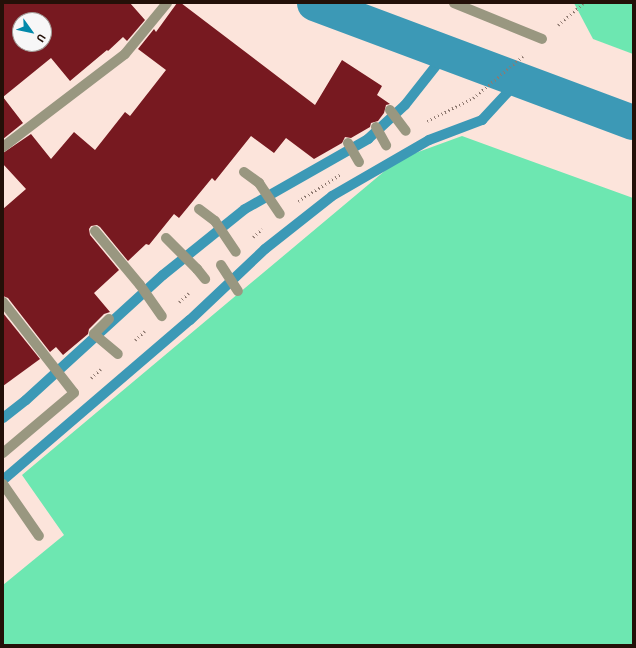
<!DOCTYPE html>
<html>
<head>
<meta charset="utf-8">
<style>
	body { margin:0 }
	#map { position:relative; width:636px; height:648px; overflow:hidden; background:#fce4db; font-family:Barlow,sans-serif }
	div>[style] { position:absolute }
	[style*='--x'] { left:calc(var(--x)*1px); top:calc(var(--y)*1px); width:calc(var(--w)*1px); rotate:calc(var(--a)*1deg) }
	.green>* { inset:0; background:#6de7b1 }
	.stream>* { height:10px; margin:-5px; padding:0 5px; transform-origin:5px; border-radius:5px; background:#3c99b6 }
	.canal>* { height:35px; margin:-17.5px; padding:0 17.5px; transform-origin:17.5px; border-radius:17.5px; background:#3c99b6 }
	.building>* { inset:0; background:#771920 }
	.path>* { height:2.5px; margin-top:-1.25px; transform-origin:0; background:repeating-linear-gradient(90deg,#8e7970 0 1px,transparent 0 4px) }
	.lane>* { height:10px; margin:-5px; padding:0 5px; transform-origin:5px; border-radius:5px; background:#999780 }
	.street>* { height:10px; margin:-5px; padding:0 5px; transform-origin:5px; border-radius:5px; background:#999780 }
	span { translate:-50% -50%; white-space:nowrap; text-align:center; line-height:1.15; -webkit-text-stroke:4px #f7f7f7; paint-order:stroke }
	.frame { position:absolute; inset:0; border:4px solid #231008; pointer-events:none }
	.north { position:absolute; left:12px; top:12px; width:40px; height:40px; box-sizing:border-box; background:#f7f7f7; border:1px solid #a29b97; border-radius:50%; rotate:123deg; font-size:11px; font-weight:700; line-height:16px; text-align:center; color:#231008 }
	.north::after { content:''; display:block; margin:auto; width:14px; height:18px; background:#0289aa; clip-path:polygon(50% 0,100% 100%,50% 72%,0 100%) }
</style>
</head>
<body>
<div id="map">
	<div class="green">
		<i style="clip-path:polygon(574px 3px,633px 3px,633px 54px,593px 39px)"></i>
		<i style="clip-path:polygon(462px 136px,633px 198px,633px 645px,3px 645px,3px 585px,64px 535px,22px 475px,399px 159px)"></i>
	</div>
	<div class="stream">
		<i style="--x:3;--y:418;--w:29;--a:-38"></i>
		<i style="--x:26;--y:400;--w:185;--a:-42.4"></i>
		<i style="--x:163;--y:275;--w:105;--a:-38.8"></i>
		<i style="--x:245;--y:209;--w:142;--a:-29.6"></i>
		<i style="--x:368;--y:139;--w:50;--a:-42.6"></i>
		<i style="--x:405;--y:105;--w:66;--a:-51.7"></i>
		<i style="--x:3;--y:480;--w:246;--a:-40.6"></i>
		<i style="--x:190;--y:320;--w:103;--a:-43.4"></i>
		<i style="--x:265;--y:249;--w:85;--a:-38.3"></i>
		<i style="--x:332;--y:196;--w:112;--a:-30"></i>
		<i style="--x:429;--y:140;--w:57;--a:-20.7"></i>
		<i style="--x:482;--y:120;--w:54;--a:-47.2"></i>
	</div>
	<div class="canal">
		<i style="--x:314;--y:3;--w:340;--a:20.5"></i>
	</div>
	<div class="building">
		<i style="clip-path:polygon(evenodd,3px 3px,130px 3px,145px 20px,127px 41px,123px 37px,108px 51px,107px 50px,70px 81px,51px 58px,3px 97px,23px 123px,3px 139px,3px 3px,20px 20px,44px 20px,44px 44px,20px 44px,20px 20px)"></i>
		<i style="clip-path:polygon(177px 3px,181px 3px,315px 105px,342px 60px,382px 86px,377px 95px,390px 104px,386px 105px,384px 113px,378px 121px,371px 123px,370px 127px,351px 138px,345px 137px,342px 143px,314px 159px,286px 138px,274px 153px,251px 136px,215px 181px,212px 178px,179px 218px,174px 214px,149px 245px,146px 244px,128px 261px,100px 227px,97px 225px,91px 226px,89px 229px,90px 235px,119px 270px,94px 293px,110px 312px,104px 314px,89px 329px,88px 334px,63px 355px,56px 347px,50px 352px,8px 298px,3px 296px,3px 209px,26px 189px,3px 164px,3px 153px,31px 134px,51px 159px,74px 132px,95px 150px,125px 112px,130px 116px,166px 70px,138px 49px,154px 29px,156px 32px)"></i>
		<i style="clip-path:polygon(3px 313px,40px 359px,3px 386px)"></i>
	</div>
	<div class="path">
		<i style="--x:558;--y:25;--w:33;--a:-41"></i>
		<i style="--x:427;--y:121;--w:51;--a:-26.6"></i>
		<i style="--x:473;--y:98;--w:65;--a:-40"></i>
		<i style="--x:298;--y:201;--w:51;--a:-32.1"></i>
		<i style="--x:253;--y:237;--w:12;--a:-42"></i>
		<i style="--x:179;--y:302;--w:13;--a:-42"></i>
		<i style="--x:135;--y:340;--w:13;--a:-42"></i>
		<i style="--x:91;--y:378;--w:13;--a:-42"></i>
	</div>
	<div class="lane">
		<i style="--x:390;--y:110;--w:26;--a:53"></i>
		<i style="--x:376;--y:127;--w:21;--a:61"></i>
		<i style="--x:348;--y:143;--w:22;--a:60"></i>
		<i style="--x:244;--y:172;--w:19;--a:36"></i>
		<i style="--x:259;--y:183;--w:37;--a:56"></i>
		<i style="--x:199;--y:209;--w:20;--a:37"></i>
		<i style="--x:215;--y:221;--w:37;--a:56"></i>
		<i style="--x:95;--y:231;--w:70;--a:50.2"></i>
		<i style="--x:140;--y:285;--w:38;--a:55"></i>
		<i style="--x:166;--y:238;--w:44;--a:45"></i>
		<i style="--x:197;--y:269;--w:13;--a:51"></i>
		<i style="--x:221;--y:265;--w:31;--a:57"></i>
		<i style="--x:109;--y:319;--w:21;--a:135"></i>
		<i style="--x:94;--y:334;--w:31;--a:40"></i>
		<i style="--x:3;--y:484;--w:63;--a:55.3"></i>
	</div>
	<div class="street">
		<i style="--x:454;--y:3;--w:95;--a:22.2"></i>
		<i style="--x:3;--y:147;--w:153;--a:-37.3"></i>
		<i style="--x:125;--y:54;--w:66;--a:-50.5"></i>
		<i style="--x:3;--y:302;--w:115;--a:52"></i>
		<i style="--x:74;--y:393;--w:93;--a:139.8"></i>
	</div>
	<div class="frame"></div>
	<div class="north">U</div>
</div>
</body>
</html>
